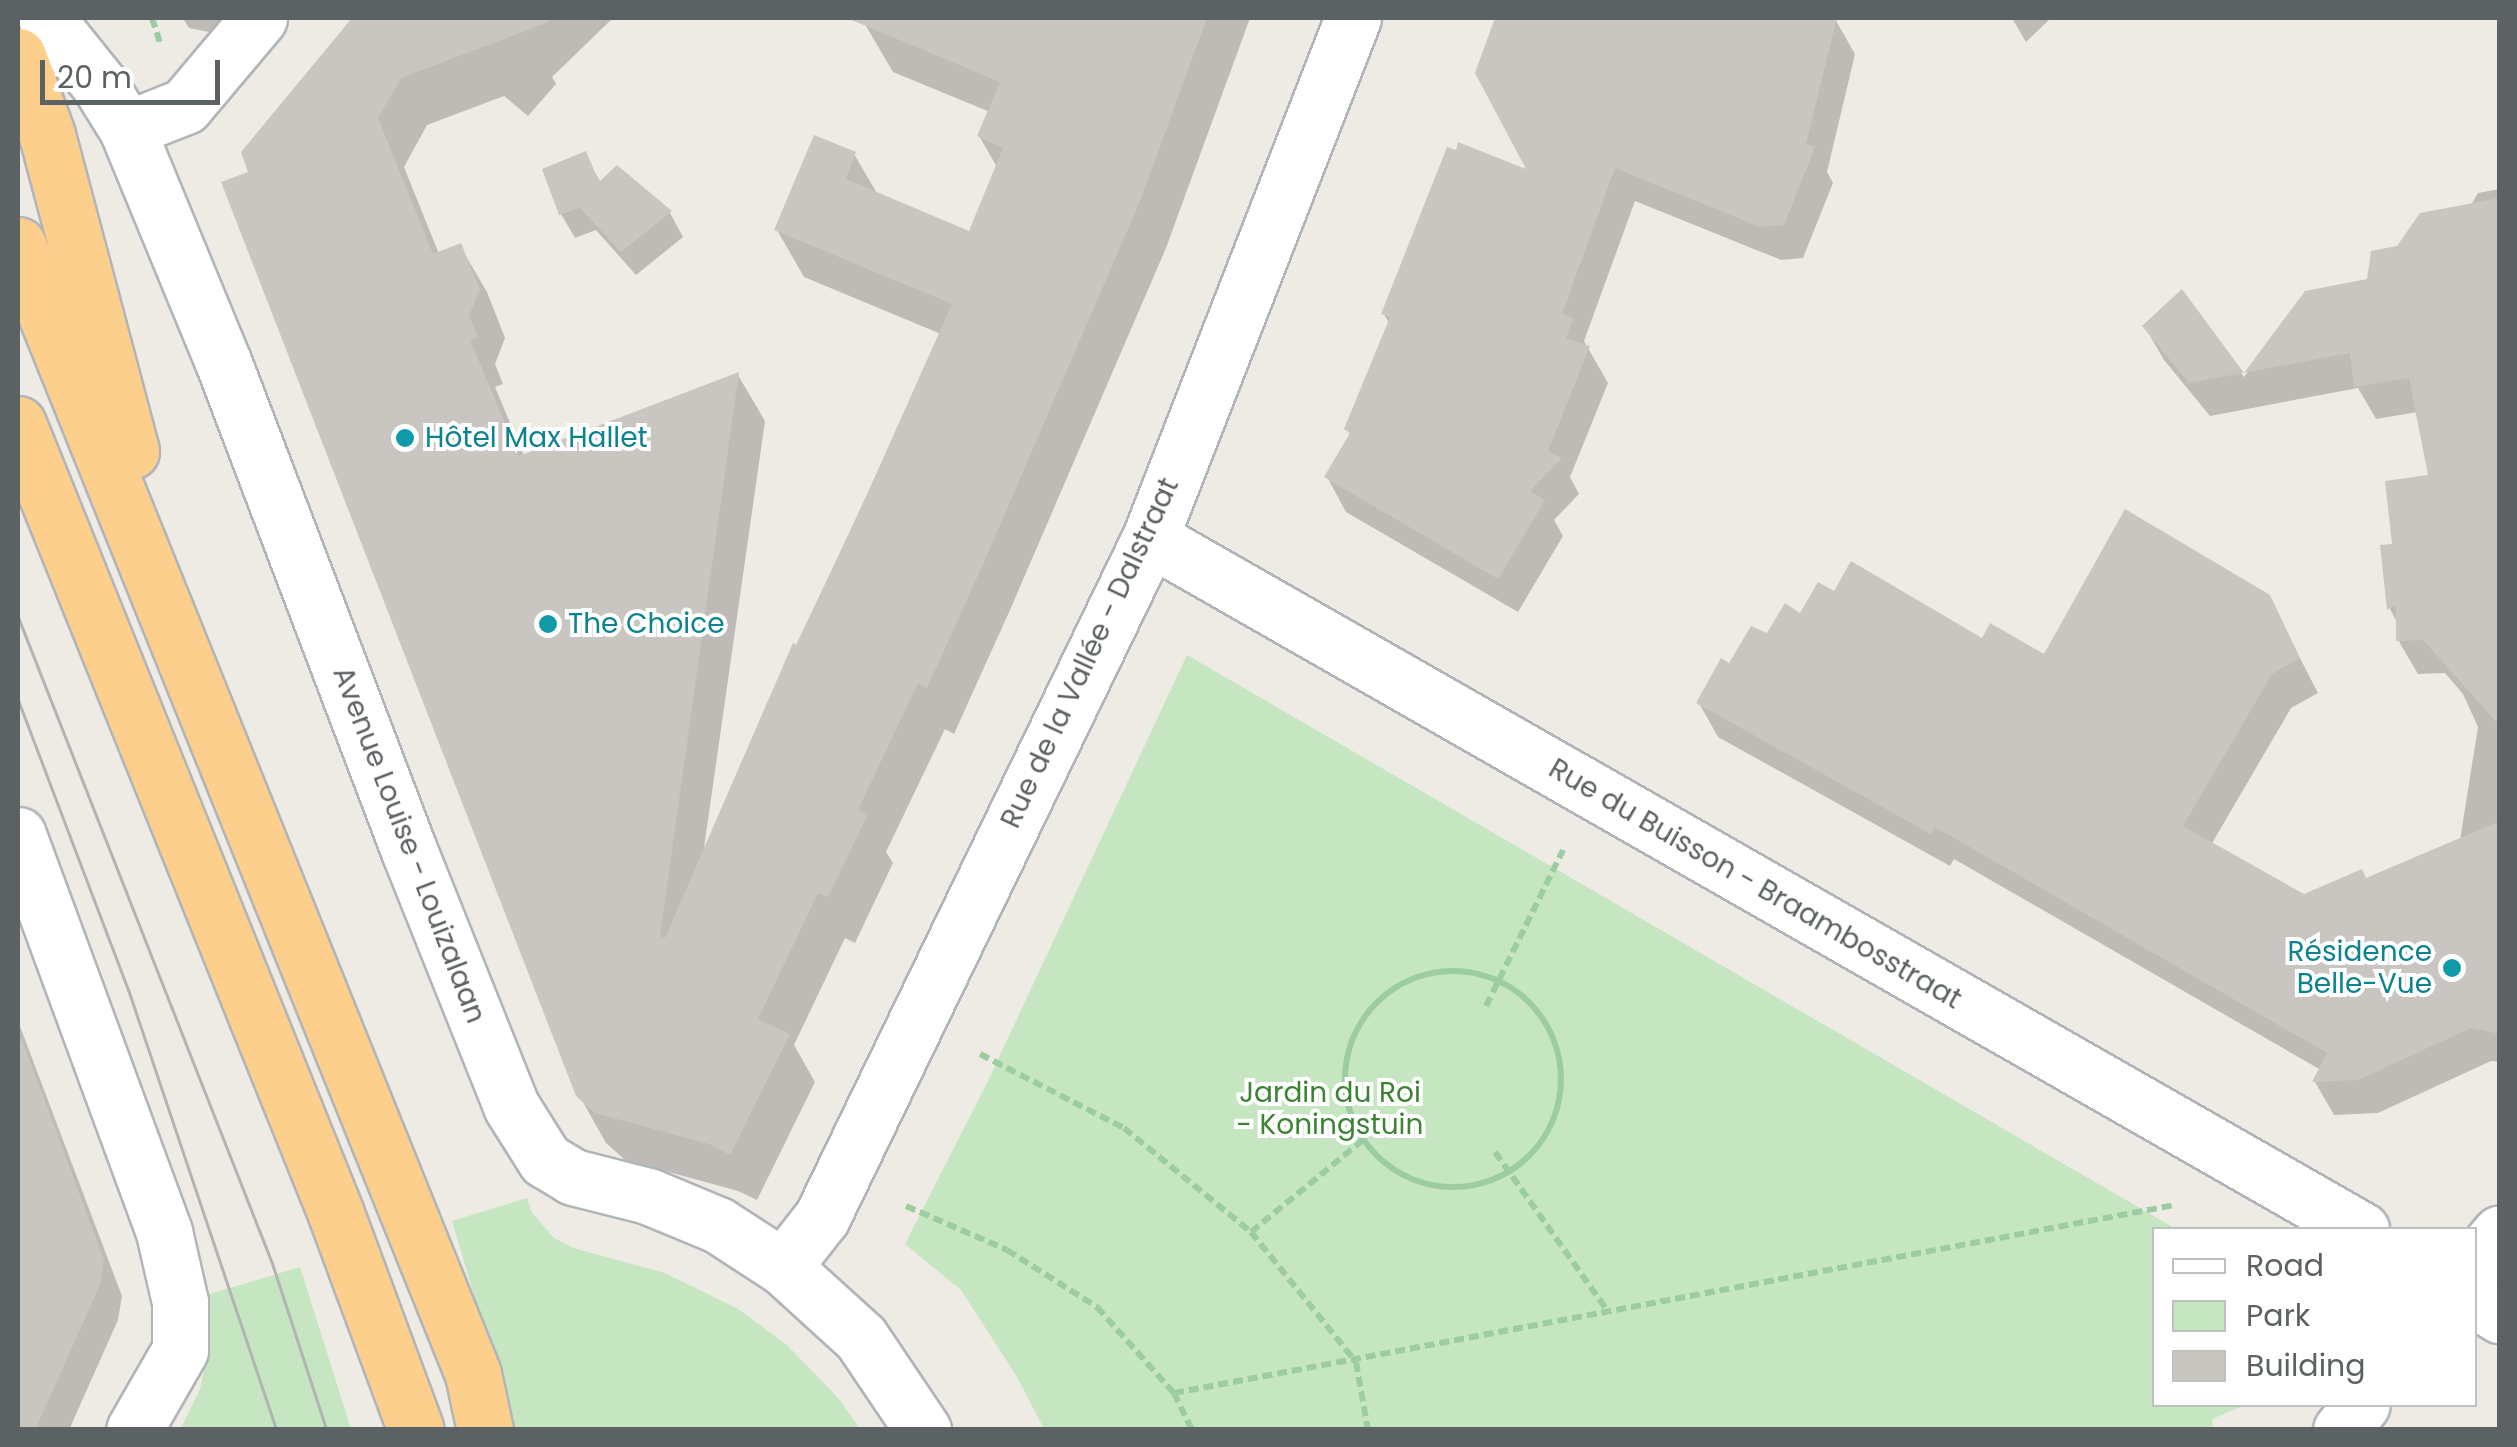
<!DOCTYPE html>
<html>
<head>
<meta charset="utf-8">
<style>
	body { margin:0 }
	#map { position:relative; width:2517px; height:1447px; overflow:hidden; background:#eeeae4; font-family:Poppins,sans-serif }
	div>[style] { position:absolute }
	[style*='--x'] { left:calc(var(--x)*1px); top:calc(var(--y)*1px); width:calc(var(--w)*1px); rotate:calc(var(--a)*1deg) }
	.green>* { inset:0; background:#c5e6c0 }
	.shadow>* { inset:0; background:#0003 }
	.building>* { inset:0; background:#c9c5c0 }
	.path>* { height:6px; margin-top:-3px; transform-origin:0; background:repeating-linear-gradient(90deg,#9ccca2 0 10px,transparent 0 15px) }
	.path>.ring { margin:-3px; padding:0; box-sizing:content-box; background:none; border:6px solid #9ccca2; border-radius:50% }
	.roads { filter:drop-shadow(2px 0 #b1b5b9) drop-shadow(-2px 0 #b1b5b9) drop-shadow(0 2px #b1b5b9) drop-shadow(0 -2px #b1b5b9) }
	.street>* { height:55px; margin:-27.5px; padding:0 27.5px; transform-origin:27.5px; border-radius:27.5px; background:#fff }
	.secondary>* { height:55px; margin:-27.5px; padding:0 27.5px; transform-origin:27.5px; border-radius:27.5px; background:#fff }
	.highway>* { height:55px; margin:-27.5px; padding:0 27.5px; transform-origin:27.5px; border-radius:27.5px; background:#fdcf8c }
	.tram>* { height:2.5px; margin:-1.25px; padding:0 1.25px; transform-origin:1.25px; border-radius:1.25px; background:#b2b3b4 }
	.dots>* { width:28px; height:28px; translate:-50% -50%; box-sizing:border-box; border:5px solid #fff; border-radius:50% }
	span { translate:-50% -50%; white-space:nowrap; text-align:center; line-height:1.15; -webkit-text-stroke:8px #fff; paint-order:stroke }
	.culture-label { font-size:28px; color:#0d838f }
	.left { translate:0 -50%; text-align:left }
	.right { translate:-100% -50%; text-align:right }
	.street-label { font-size:28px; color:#5c6164 }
	.park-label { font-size:28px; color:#3c8334 }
	.frame { position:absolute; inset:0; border:20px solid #5c6164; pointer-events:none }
	.legend { position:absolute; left:2152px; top:1227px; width:325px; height:180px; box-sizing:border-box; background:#fff; border:2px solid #bec0c1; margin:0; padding:12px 18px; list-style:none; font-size:30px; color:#5c6164 }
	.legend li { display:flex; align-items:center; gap:20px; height:50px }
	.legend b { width:50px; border:2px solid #bec0c1 }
	.scale { position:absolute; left:40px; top:60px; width:180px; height:45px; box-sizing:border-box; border:5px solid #5c6164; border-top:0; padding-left:12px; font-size:30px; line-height:35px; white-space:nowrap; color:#5c6164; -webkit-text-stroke:8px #fff; paint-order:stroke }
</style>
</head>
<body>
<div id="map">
	<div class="green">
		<i style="clip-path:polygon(1187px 655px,2176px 1229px,2154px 1230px,2154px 1404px,2245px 1405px,2212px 1419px,2213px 1430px,1044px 1429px,1017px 1377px,961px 1290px,905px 1244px,987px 1083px)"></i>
		<i style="clip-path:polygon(527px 1198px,532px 1213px,554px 1238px,573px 1248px,665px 1273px,738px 1309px,787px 1345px,839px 1399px,860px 1429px,514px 1429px,452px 1221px)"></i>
		<i style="clip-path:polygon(300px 1267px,351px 1429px,180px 1430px,200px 1389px,206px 1361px,203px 1296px)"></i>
	</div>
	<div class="shadow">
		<i style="clip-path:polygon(183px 18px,257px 18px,240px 38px,189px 28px)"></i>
		<i style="clip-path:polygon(355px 18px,613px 18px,552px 77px,556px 84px,528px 116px,504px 96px,427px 125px,404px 167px,439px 254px,460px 246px,487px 292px,505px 338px,495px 364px,503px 384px,495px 387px,524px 456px,738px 375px,765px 421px,704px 848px,941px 334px,804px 277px,777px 230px,854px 154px,878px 195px,970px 234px,997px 167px,979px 136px,990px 112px,893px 72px,866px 26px,869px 18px,1250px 18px,1166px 248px,1010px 610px,954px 734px,945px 729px,886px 852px,893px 863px,855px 943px,845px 938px,794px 1045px,815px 1082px,757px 1200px,738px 1191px,625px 1160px,606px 1143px,579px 1095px,243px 152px)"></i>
		<i style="clip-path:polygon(1498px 18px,1830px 18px,1835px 19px,1855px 54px,1827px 172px,1833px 183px,1803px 258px,1781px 260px,1635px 201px,1584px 341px,1608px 383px,1570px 477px,1579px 494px,1554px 520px,1563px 536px,1518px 612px,1346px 512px,1327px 477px,1351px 436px,1347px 429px,1390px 325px,1384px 314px,1532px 173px,1478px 72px)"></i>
		<i style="clip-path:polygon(2012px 18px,2051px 18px,2026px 42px)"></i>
		<i style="clip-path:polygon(585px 155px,601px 183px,617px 168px,670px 213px,683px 237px,636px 275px,596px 230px,575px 238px,561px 214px,545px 170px)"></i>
		<i style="clip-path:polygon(2500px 189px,2500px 1062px,2491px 1061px,2378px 1113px,2334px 1115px,2315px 1082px,2321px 1070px,1954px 859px,1950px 866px,1718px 737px,1699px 703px,1730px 666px,1835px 594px,2044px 657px,2268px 596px,2318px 693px,2291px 708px,2211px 845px,2304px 897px,2366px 881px,2460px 840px,2478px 727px,2463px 694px,2445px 673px,2418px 674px,2398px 640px,2398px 624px,2390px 609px,2383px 547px,2395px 546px,2431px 477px,2418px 412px,2376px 419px,2358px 388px,2210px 416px,2164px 360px,2145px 327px,2181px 292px,2244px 377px,2306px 293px,2369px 282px,2398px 248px,2471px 205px,2478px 193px)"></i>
		<i style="clip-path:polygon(18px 1021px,122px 1296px,118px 1320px,69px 1430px,18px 1430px)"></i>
	</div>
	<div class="building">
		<i style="clip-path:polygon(352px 18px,548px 18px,549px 22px,401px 78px,378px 118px,433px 254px,461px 243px,480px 290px,469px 315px,478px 337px,470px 340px,519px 456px,739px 372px,660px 936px,665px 938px,793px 643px,796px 645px,861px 508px,952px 304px,774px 230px,814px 135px,856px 152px,846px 179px,969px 231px,1003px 148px,977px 136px,1000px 82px,847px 18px,1207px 18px,1140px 201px,984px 562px,927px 688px,918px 683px,858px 810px,868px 814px,828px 897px,818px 893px,758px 1019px,790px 1034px,730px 1155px,709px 1144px,595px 1113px,576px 1096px,221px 182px,248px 172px,241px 152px)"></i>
		<i style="clip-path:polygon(1495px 18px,1837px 18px,1806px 144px,1815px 147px,1784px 225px,1760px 227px,1615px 168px,1562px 314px,1573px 318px,1566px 338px,1590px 346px,1548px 451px,1562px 458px,1530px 491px,1545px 500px,1498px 579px,1324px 477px,1350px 433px,1344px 429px,1390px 317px,1381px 314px,1447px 147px,1456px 150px,1458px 142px,1526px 169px,1475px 73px)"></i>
		<i style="clip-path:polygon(586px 151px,599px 182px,617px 165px,672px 211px,621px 252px,580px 208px,559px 215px,542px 169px)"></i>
		<i style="clip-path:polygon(2500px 198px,2500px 726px,2423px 640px,2396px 641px,2396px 605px,2387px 610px,2380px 545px,2392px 544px,2385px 481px,2428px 475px,2409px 378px,2354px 387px,2350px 353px,2189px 383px,2142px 326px,2182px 289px,2244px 373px,2305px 291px,2367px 279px,2371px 251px,2397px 246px,2420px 213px)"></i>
		<i style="clip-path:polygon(2125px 509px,2270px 595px,2300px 658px,2272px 674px,2183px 826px,2304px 894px,2362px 869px,2366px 878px,2500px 821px,2500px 1034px,2471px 1028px,2358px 1080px,2312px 1082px,2327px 1053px,1935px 827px,1931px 834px,1696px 703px,1721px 658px,1729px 663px,1751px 626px,1767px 633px,1785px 603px,1800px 613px,1818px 582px,1834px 591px,1851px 561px,1982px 638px,1990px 623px,2044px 654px)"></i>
		<i style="clip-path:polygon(22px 1040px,104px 1260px,100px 1285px,35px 1430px,18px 1430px,18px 1041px)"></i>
	</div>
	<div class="path">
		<i style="--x:152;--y:18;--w:28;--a:72"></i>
		<i class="ring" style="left:1345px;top:971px;width:210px;height:210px"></i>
		<i style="--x:1486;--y:1006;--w:174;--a:-63.7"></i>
		<i style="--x:980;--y:1054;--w:162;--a:27.2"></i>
		<i style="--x:1124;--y:1128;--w:164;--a:39.3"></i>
		<i style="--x:1251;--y:1232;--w:167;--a:51.1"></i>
		<i style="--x:1356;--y:1362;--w:69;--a:80"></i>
		<i style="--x:1495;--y:1152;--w:197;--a:54.7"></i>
		<i style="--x:906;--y:1206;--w:110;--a:23.5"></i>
		<i style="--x:1007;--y:1250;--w:107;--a:32.3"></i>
		<i style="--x:1097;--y:1307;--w:115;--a:48.2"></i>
		<i style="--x:1174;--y:1393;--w:41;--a:64.1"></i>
		<i style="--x:1251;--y:1232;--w:145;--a:-39.4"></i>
		<i style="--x:1174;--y:1393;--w:1019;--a:-10.64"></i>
	</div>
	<div class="roads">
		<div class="street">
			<i style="--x:127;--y:129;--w:62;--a:-21.6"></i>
			<i style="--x:185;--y:106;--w:115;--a:-49.9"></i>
			<i style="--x:1150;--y:538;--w:1395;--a:29.74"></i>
			<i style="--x:2474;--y:1264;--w:40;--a:-50"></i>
			<i style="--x:783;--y:1267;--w:63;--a:-52"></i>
			<i style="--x:822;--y:1217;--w:754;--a:-64.22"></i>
			<i style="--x:1150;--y:538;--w:558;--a:-68.68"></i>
			<i style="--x:2474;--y:1299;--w:31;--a:32"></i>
			<i style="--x:2341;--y:1430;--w:33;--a:-51"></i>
		</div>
		<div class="secondary">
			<i style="--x:46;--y:18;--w:85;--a:51.2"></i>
			<i style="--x:99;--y:84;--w:53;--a:58.1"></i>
			<i style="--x:127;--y:129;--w:254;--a:67.6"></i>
			<i style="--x:224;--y:364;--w:518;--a:69.18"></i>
			<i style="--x:408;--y:848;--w:278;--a:68.2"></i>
			<i style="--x:511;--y:1106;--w:64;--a:57.8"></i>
			<i style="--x:545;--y:1160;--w:33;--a:31"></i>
			<i style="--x:573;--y:1177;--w:77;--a:14.2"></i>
			<i style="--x:648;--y:1196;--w:76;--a:22.5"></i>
			<i style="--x:718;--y:1225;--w:77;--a:32.9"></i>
			<i style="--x:783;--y:1267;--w:105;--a:42.3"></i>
			<i style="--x:861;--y:1338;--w:111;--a:56"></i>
			<i style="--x:18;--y:835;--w:423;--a:69.8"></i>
			<i style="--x:164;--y:1232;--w:72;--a:77.1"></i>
			<i style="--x:180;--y:1302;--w:48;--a:90"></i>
			<i style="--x:180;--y:1350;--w:92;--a:119.9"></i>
		</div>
		<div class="highway">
			<i style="--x:18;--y:56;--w:84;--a:69.8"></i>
			<i style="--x:47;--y:135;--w:327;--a:75.1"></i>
			<i style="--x:18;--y:245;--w:1217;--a:68.05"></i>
			<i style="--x:473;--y:1374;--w:57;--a:77.9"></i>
			<i style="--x:18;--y:424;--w:852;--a:68.07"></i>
			<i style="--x:336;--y:1214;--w:230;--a:69.7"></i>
		</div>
	</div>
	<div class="tram">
		<i style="--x:18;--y:616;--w:694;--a:68.54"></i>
		<i style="--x:272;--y:1262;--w:177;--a:71.9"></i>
		<i style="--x:18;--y:699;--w:312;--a:69.2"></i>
		<i style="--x:129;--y:991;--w:463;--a:71.4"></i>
	</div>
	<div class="dots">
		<i style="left:405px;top:438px;background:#0f9aa8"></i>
		<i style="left:548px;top:624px;background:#0f9aa8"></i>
		<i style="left:2452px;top:968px;background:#0f9aa8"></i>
	</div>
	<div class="culture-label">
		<span class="left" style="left:425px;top:438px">Hôtel Max Hallet</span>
		<span class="left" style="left:568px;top:624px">The Choice</span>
		<span class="right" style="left:2432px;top:968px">Résidence<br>Belle-Vue</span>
	</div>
	<div class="street-label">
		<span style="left:1090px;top:653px;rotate:-65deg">Rue de la Vallée - Dalstraat</span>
		<span style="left:409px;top:845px;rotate:69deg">Avenue Louise - Louizalaan</span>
		<span style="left:1755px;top:884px;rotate:30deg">Rue du Buisson - Braambosstraat</span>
	</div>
	<div class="park-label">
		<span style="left:1330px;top:1109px">Jardin du Roi<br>- Koningstuin</span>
	</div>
	<div class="frame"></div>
	<ul class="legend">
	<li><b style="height:12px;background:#fff"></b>Road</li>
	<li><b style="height:28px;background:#c5e6c0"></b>Park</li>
	<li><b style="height:28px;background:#c9c5c0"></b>Building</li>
	</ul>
	<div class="scale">20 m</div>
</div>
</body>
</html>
